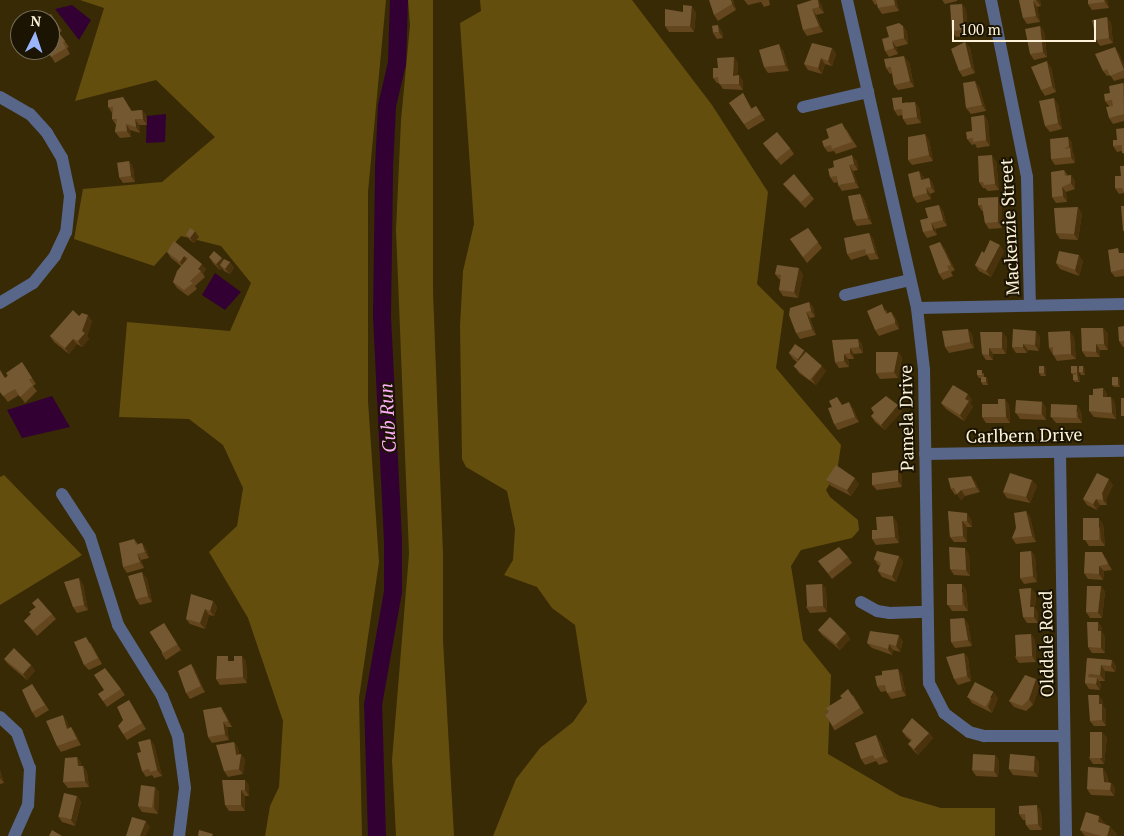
<!DOCTYPE html>
<html>
<head>
<meta charset="utf-8">
<style>
	body { margin:0 }
	#map { position:relative; width:1124px; height:836px; overflow:hidden; background:#372a05; font-family:"PT Serif",serif }
	div>[style] { position:absolute }
	[style*='--x'] { left:calc(var(--x)*1px); top:calc(var(--y)*1px); width:calc(var(--w)*1px); rotate:calc(var(--a)*1deg) }
	.green>* { inset:0; background:#644e0e }
	.water>* { inset:0; background:#303 }
	.river>* { height:18px; margin:-9px; padding:0 9px; transform-origin:9px; border-radius:9px; background:#303 }
	.minor>* { height:12px; margin:-6px; padding:0 6px; transform-origin:6px; border-radius:6px; background:#58668a }
	.wall>* { inset:0; background:#63451e; transform-origin:0 0 }
	.shaded-wall>* { inset:0; background:#4a320c }
	.building>* { inset:0; background:#735832; transform-origin:0 0 }
	span { translate:-50% -50%; white-space:nowrap; text-align:center; line-height:1.15; -webkit-text-stroke:4px #1b1402; paint-order:stroke }
	.street-label { font-size:18px; color:#fef3da }
	.water-label { font-size:19px; color:#fdaef8; font-style:italic }
	.north { position:absolute; left:10px; top:10px; width:50px; height:50px; box-sizing:border-box; background:#1b1402; border:1px solid #766d58; border-radius:50%; rotate:4deg; font-size:14px; font-weight:700; line-height:20px; text-align:center; color:#fef3da }
	.north::after { content:''; display:block; margin:auto; width:18px; height:22px; background:#9ab5fd; clip-path:polygon(50% 0,100% 100%,50% 72%,0 100%) }
	.scale { position:absolute; left:952px; top:20px; width:144px; height:22px; box-sizing:border-box; border:2px solid #fef3da; border-top:0; padding-left:6px; font-size:15px; line-height:18px; white-space:nowrap; color:#fef3da; -webkit-text-stroke:4px #1b1402; paint-order:stroke }
</style>
</head>
<body>
<div id="map">
	<div class="green">
		<i style="clip-path:polygon(80px 0,386px 0,368px 192px,368px 401px,379px 562px,359px 698px,362px 836px,265px 836px,270px 806px,279px 787px,283px 721px,248px 618px,209px 552px,237px 526px,243px 488px,223px 445px,189px 419px,119px 417px,127px 322px,230px 331px,251px 283px,221px 246px,181px 236px,154px 266px,74px 239px,83px 189px,162px 182px,215px 137px,156px 80px,75px 101px,104px 8px)"></i>
		<i style="clip-path:polygon(408px 0,433px 0,433px 292px,443px 553px,443px 640px,454px 836px,396px 836px,392px 760px,409px 554px,396px 230px,401px 120px,410px 25px)"></i>
		<i style="clip-path:polygon(480px 0,632px 0,712px 105px,768px 192px,757px 284px,784px 311px,776px 368px,841px 445px,837px 472px,826px 490px,830px 497px,858px 520px,859px 530px,852px 538px,801px 550px,791px 566px,803px 640px,831px 675px,828px 754px,900px 796px,941px 808px,995px 808px,995px 836px,493px 836px,516px 779px,540px 748px,573px 722px,587px 702px,575px 625px,552px 608px,537px 587px,504px 575px,513px 560px,515px 529px,507px 491px,466px 467px,462px 459px,460px 326px,463px 271px,474px 224px,460px 23px,481px 11px)"></i>
		<i style="clip-path:polygon(4px 475px,82px 555px,0 605px,0 477px)"></i>
	</div>
	<div class="water">
		<i style="clip-path:polygon(72px 5px,91px 20px,79px 40px,55px 9px)"></i>
		<i style="clip-path:polygon(166px 114px,165px 142px,146px 143px,147px 116px)"></i>
		<i style="clip-path:polygon(215px 273px,241px 292px,225px 310px,202px 295px)"></i>
		<i style="clip-path:polygon(52px 396px,70px 427px,22px 438px,7px 410px)"></i>
	</div>
	<div class="river">
		<i style="--x:377;--y:836;--w:131;--a:-91.7"></i>
		<i style="--x:373;--y:705;--w:116;--a:-80"></i>
		<i style="--x:393;--y:591;--w:50;--a:-90"></i>
		<i style="--x:393;--y:541;--w:225;--a:-92.8"></i>
		<i style="--x:382;--y:316;--w:148;--a:-89.2"></i>
		<i style="--x:384;--y:168;--w:62;--a:-87.2"></i>
		<i style="--x:387;--y:106;--w:44;--a:-76.9"></i>
		<i style="--x:397;--y:63;--w:63;--a:-88.2"></i>
	</div>
	<div class="minor">
		<i style="--x:847;--y:0;--w:316;--a:77.2"></i>
		<i style="--x:917;--y:308;--w:61;--a:83.5"></i>
		<i style="--x:924;--y:369;--w:314;--a:89.1"></i>
		<i style="--x:929;--y:683;--w:34;--a:63"></i>
		<i style="--x:944;--y:713;--w:31;--a:37"></i>
		<i style="--x:969;--y:732;--w:16;--a:15"></i>
		<i style="--x:984;--y:736;--w:80;--a:0"></i>
		<i style="--x:991;--y:0;--w:181;--a:78.5"></i>
		<i style="--x:1027;--y:177;--w:128;--a:88.7"></i>
		<i style="--x:0;--y:97;--w:34;--a:30"></i>
		<i style="--x:30;--y:114;--w:25;--a:48"></i>
		<i style="--x:47;--y:133;--w:29;--a:59"></i>
		<i style="--x:62;--y:158;--w:39;--a:78"></i>
		<i style="--x:70;--y:196;--w:36;--a:96"></i>
		<i style="--x:66;--y:232;--w:26;--a:115"></i>
		<i style="--x:55;--y:256;--w:35;--a:129"></i>
		<i style="--x:33;--y:283;--w:39;--a:149"></i>
		<i style="--x:803;--y:107;--w:67;--a:-13"></i>
		<i style="--x:845;--y:295;--w:67;--a:-13"></i>
		<i style="--x:917;--y:308;--w:207;--a:-1.1"></i>
		<i style="--x:1060;--y:452;--w:384;--a:89.1"></i>
		<i style="--x:925;--y:454;--w:199;--a:-0.9"></i>
		<i style="--x:62;--y:494;--w:51;--a:56.9"></i>
		<i style="--x:90;--y:537;--w:92;--a:72.3"></i>
		<i style="--x:118;--y:625;--w:84;--a:58.2"></i>
		<i style="--x:162;--y:696;--w:43;--a:68.2"></i>
		<i style="--x:178;--y:736;--w:52;--a:82.3"></i>
		<i style="--x:185;--y:788;--w:48;--a:97.1"></i>
		<i style="--x:861;--y:602;--w:18;--a:29"></i>
		<i style="--x:877;--y:611;--w:13;--a:9"></i>
		<i style="--x:890;--y:613;--w:36;--a:-2"></i>
		<i style="--x:0;--y:717;--w:23;--a:43"></i>
		<i style="--x:17;--y:733;--w:37;--a:70"></i>
		<i style="--x:30;--y:768;--w:37;--a:93"></i>
		<i style="--x:28;--y:805;--w:34;--a:114"></i>
	</div>
	<div class="wall">
		<i style="clip-path:polygon(733px 0,736px 10px,718px 21px,714px 15px)"></i>
		<i style="clip-path:polygon(744px 0,769px 0,770px 5px,764px 7px,761px 2px,748px 5px)"></i>
		<i style="clip-path:polygon(872px 0,896px 0,899px 11px,882px 14px,878px 8px,877px 4px,875px 5px)"></i>
		<i style="clip-path:polygon(942px 0,957px 0,957px 1px,945px 4px)"></i>
		<i style="clip-path:polygon(1019px 0,1040px 0,1041px 6px,1037px 7px,1040px 22px,1027px 24px,1023px 18px)"></i>
		<i style="clip-path:polygon(1088px 0,1107px 0,1109px 8px,1092px 10px,1088px 4px)"></i>
		<i style="clip-path:polygon(821px 4px,824px 13px,816px 15px,823px 32px,807px 36px,803px 30px,797px 5px)"></i>
		<i style="clip-path:polygon(962px 4px,966px 10px,968px 36px,956px 37px,952px 31px)"></i>
		<i style="clip-path:polygon(683px 12px,696px 12px,694px 32px,669px 32px,665px 26px)"></i>
		<i style="clip-path:polygon(1107px 17px,1111px 23px,1113px 43px,1100px 46px,1096px 40px)"></i>
		<i style="clip-path:polygon(55px 20px,62px 31px,59px 33px,69px 47px,67px 48px,70px 54px,55px 63px,47px 50px)"></i>
		<i style="clip-path:polygon(903px 26px,907px 32px,908px 44px,896px 47px,898px 54px,889px 57px,885px 51px,889px 37px)"></i>
		<i style="clip-path:polygon(1040px 26px,1044px 32px,1047px 57px,1034px 60px,1030px 54px)"></i>
		<i style="clip-path:polygon(722px 31px,723px 38px,717px 39px,713px 33px)"></i>
		<i style="clip-path:polygon(965px 42px,970px 48px,975px 73px,963px 77px,959px 71px)"></i>
		<i style="clip-path:polygon(832px 48px,836px 54px,832px 66px,825px 64px,822px 74px,808px 70px,804px 64px)"></i>
		<i style="clip-path:polygon(783px 50px,789px 71px,768px 73px,764px 67px)"></i>
		<i style="clip-path:polygon(1119px 53px,1124px 65px,1124px 78px,1114px 81px,1110px 75px,1107px 76px,1103px 71px)"></i>
		<i style="clip-path:polygon(734px 57px,738px 63px,737px 76px,739px 75px,743px 81px,743px 90px,723px 89px,719px 83px,717px 83px,713px 78px,718px 68px)"></i>
		<i style="clip-path:polygon(909px 62px,914px 87px,898px 90px,894px 85px,892px 73px,890px 74px,886px 68px)"></i>
		<i style="clip-path:polygon(1051px 67px,1056px 92px,1045px 96px,1041px 90px)"></i>
		<i style="clip-path:polygon(1123px 83px,1124px 84px,1124px 121px,1113px 124px,1109px 118px,1109px 106px,1105px 101px)"></i>
		<i style="clip-path:polygon(979px 86px,986px 111px,971px 114px,966px 108px)"></i>
		<i style="clip-path:polygon(743px 93px,752px 109px,756px 106px,765px 120px,748px 130px,729px 103px)"></i>
		<i style="clip-path:polygon(123px 97px,132px 111px,142px 110px,146px 115px,147px 125px,139px 125px,140px 133px,130px 130px,131px 137px,120px 138px,115px 132px,116px 125px,112px 119px,112px 113px,108px 107px)"></i>
		<i style="clip-path:polygon(906px 102px,919px 107px,921px 123px,907px 125px,903px 119px,902px 115px,898px 116px,894px 110px)"></i>
		<i style="clip-path:polygon(1058px 104px,1062px 129px,1050px 132px,1045px 126px)"></i>
		<i style="clip-path:polygon(984px 115px,988px 121px,990px 146px,977px 148px,975px 144px,972px 145px,967px 139px,972px 131px)"></i>
		<i style="clip-path:polygon(1124px 128px,1124px 155px,1122px 151px,1117px 152px,1113px 146px)"></i>
		<i style="clip-path:polygon(846px 129px,857px 147px,836px 154px,834px 151px,828px 152px,824px 147px,829px 138px)"></i>
		<i style="clip-path:polygon(925px 134px,929px 140px,933px 161px,912px 165px,908px 160px)"></i>
		<i style="clip-path:polygon(1068px 137px,1072px 143px,1072px 152px,1074px 154px,1075px 163px,1055px 165px,1051px 159px)"></i>
		<i style="clip-path:polygon(763px 144px,790px 148px,794px 154px,781px 165px)"></i>
		<i style="clip-path:polygon(129px 161px,133px 167px,135px 182px,123px 183px,119px 177px)"></i>
		<i style="clip-path:polygon(857px 161px,858px 170px,853px 171px,859px 188px,842px 191px,838px 185px,838px 182px,834px 183px,830px 177px,834px 167px)"></i>
		<i style="clip-path:polygon(996px 161px,999px 190px,988px 191px,985px 188px,983px 188px,979px 182px)"></i>
		<i style="clip-path:polygon(1124px 166px,1124px 193px,1119px 194px,1115px 188px,1121px 176px)"></i>
		<i style="clip-path:polygon(1064px 170px,1068px 176px,1071px 175px,1075px 181px,1075px 189px,1066px 192px,1067px 202px,1056px 203px,1052px 197px)"></i>
		<i style="clip-path:polygon(919px 171px,924px 179px,929px 178px,933px 184px,935px 192px,930px 194px,931px 199px,917px 203px,913px 197px)"></i>
		<i style="clip-path:polygon(783px 184px,810px 194px,814px 199px,805px 208px,788px 190px)"></i>
		<i style="clip-path:polygon(860px 194px,864px 199px,872px 224px,857px 226px,853px 220px)"></i>
		<i style="clip-path:polygon(1002px 203px,1002px 228px,989px 229px,985px 223px,983px 211px,982px 211px,978px 205px)"></i>
		<i style="clip-path:polygon(943px 211px,947px 226px,935px 229px,937px 235px,927px 238px,923px 232px,928px 218px)"></i>
		<i style="clip-path:polygon(1082px 213px,1078px 240px,1060px 239px,1056px 233px)"></i>
		<i style="clip-path:polygon(808px 228px,822px 248px,807px 263px,790px 239px)"></i>
		<i style="clip-path:polygon(869px 233px,873px 239px,879px 259px,870px 260px,867px 255px,851px 260px,847px 254px)"></i>
		<i style="clip-path:polygon(186px 235px,199px 237px,194px 243px,190px 240px)"></i>
		<i style="clip-path:polygon(174px 241px,206px 269px,203px 274px,205px 277px,195px 286px,197px 289px,188px 296px,177px 288px,173px 282px,181px 266px,171px 258px,167px 252px)"></i>
		<i style="clip-path:polygon(944px 247px,955px 270px,951px 272px,953px 276px,943px 280px,939px 274px)"></i>
		<i style="clip-path:polygon(1004px 251px,991px 277px,979px 271px,975px 265px,984px 253px)"></i>
		<i style="clip-path:polygon(1122px 253px,1124px 253px,1124px 276px,1115px 277px,1111px 272px)"></i>
		<i style="clip-path:polygon(209px 257px,224px 260px,230px 262px,234px 268px,230px 274px,224px 271px,222px 268px,220px 270px,213px 263px)"></i>
		<i style="clip-path:polygon(1083px 261px,1079px 276px,1060px 269px,1056px 263px)"></i>
		<i style="clip-path:polygon(775px 274px,803px 274px,798px 298px,783px 296px,779px 290px,781px 280px,779px 279px)"></i>
		<i style="clip-path:polygon(809px 302px,813px 307px,815px 317px,810px 318px,816px 335px,800px 339px,796px 333px)"></i>
		<i style="clip-path:polygon(886px 309px,887px 313px,891px 312px,895px 317px,899px 326px,899px 329px,879px 336px,875px 330px)"></i>
		<i style="clip-path:polygon(79px 316px,92px 321px,87px 336px,89px 339px,82px 347px,77px 344px,69px 354px,54px 342px,50px 336px)"></i>
		<i style="clip-path:polygon(1124px 326px,1124px 347px,1123px 347px,1119px 341px)"></i>
		<i style="clip-path:polygon(1103px 328px,1108px 334px,1108px 350px,1100px 350px,1100px 357px,1086px 357px,1082px 351px)"></i>
		<i style="clip-path:polygon(1002px 332px,1007px 338px,1006px 354px,993px 354px,993px 360px,986px 360px,982px 354px)"></i>
		<i style="clip-path:polygon(972px 334px,974px 348px,949px 353px,945px 347px)"></i>
		<i style="clip-path:polygon(1040px 336px,1039px 351px,1028px 350px,1027px 353px,1016px 353px,1012px 347px)"></i>
		<i style="clip-path:polygon(1074px 337px,1076px 359px,1057px 361px,1049px 348px)"></i>
		<i style="clip-path:polygon(858px 339px,862px 344px,863px 353px,854px 354px,854px 359px,848px 359px,849px 367px,839px 368px,835px 362px)"></i>
		<i style="clip-path:polygon(806px 352px,826px 371px,816px 385px,799px 373px,795px 367px,798px 363px,793px 359px,789px 353px)"></i>
		<i style="clip-path:polygon(898px 352px,902px 358px,898px 378px,880px 379px,876px 373px)"></i>
		<i style="clip-path:polygon(22px 362px,36px 384px,33px 386px,37px 391px,25px 403px,19px 395px,8px 402px,0 392px,5px 378px)"></i>
		<i style="clip-path:polygon(1044px 366px,1046px 369px,1046px 376px,1041px 376px,1039px 373px)"></i>
		<i style="clip-path:polygon(1077px 366px,1079px 369px,1083px 366px,1085px 369px,1085px 375px,1081px 375px,1079px 372px,1078px 376px,1080px 377px,1080px 382px,1075px 382px,1073px 380px,1073px 375px,1071px 373px)"></i>
		<i style="clip-path:polygon(984px 373px,984px 377px,986px 377px,988px 380px,988px 385px,983px 385px,981px 382px,981px 378px,979px 378px,977px 375px)"></i>
		<i style="clip-path:polygon(1118px 377px,1120px 380px,1120px 387px,1114px 387px,1112px 385px)"></i>
		<i style="clip-path:polygon(1103px 388px,1107px 394px,1107px 397px,1111px 397px,1115px 403px,1116px 419px,1094px 417px,1089px 411px,1093px 395px)"></i>
		<i style="clip-path:polygon(1005px 399px,1009px 405px,1010px 423px,986px 423px,982px 417px,998px 404px)"></i>
		<i style="clip-path:polygon(972px 400px,970px 403px,973px 407px,964px 421px,946px 409px,941px 403px)"></i>
		<i style="clip-path:polygon(1042px 402px,1046px 408px,1046px 420px,1020px 419px,1016px 413px)"></i>
		<i style="clip-path:polygon(842px 405px,853px 408px,859px 422px,838px 430px,834px 424px)"></i>
		<i style="clip-path:polygon(871px 408px,902px 411px,885px 430px,875px 422px,871px 416px,874px 413px)"></i>
		<i style="clip-path:polygon(1081px 411px,1082px 423px,1056px 423px,1051px 417px)"></i>
		<i style="clip-path:polygon(898px 470px,902px 476px,902px 487px,877px 490px,872px 485px)"></i>
		<i style="clip-path:polygon(826px 480px,859px 484px,851px 496px,831px 486px)"></i>
		<i style="clip-path:polygon(1032px 480px,1037px 486px,1030px 503px,1007px 498px,1003px 492px)"></i>
		<i style="clip-path:polygon(975px 481px,980px 492px,965px 496px,961px 500px,957px 494px,955px 495px,951px 489px)"></i>
		<i style="clip-path:polygon(1113px 485px,1106px 499px,1107px 505px,1100px 505px,1097px 510px,1087px 505px,1083px 499px)"></i>
		<i style="clip-path:polygon(948px 511px,971px 519px,972px 527px,967px 527px,967px 542px,954px 542px,950px 537px)"></i>
		<i style="clip-path:polygon(1026px 511px,1030px 517px,1036px 542px,1016px 544px,1012px 538px)"></i>
		<i style="clip-path:polygon(897px 522px,899px 543px,876px 545px,872px 539px,877px 530px)"></i>
		<i style="clip-path:polygon(1103px 524px,1105px 546px,1089px 546px,1085px 540px)"></i>
		<i style="clip-path:polygon(134px 539px,138px 544px,142px 543px,146px 549px,149px 558px,141px 560px,144px 568px,127px 573px,123px 567px)"></i>
		<i style="clip-path:polygon(1031px 551px,1035px 556px,1037px 582px,1024px 584px,1020px 578px)"></i>
		<i style="clip-path:polygon(969px 554px,970px 576px,954px 575px,950px 569px)"></i>
		<i style="clip-path:polygon(899px 556px,903px 562px,896px 582px,882px 577px,878px 571px,880px 566px,878px 565px,874px 559px)"></i>
		<i style="clip-path:polygon(848px 557px,852px 563px,832px 579px,818px 561px)"></i>
		<i style="clip-path:polygon(1106px 558px,1112px 570px,1104px 571px,1103px 580px,1088px 579px,1084px 573px)"></i>
		<i style="clip-path:polygon(147px 578px,152px 602px,140px 605px,136px 599px)"></i>
		<i style="clip-path:polygon(83px 584px,88px 610px,77px 613px,73px 607px)"></i>
		<i style="clip-path:polygon(822px 584px,826px 589px,827px 612px,810px 613px,806px 607px)"></i>
		<i style="clip-path:polygon(1101px 586px,1105px 592px,1102px 618px,1090px 618px,1086px 612px)"></i>
		<i style="clip-path:polygon(1031px 588px,1036px 594px,1035px 608px,1038px 613px,1038px 623px,1027px 623px,1023px 617px)"></i>
		<i style="clip-path:polygon(966px 589px,968px 611px,952px 611px,948px 605px)"></i>
		<i style="clip-path:polygon(213px 601px,217px 607px,214px 616px,209px 615px,205px 629px,190px 624px,186px 619px)"></i>
		<i style="clip-path:polygon(32px 603px,52px 614px,56px 619px,37px 636px,24px 621px,31px 614px,36px 608px)"></i>
		<i style="clip-path:polygon(964px 618px,968px 624px,972px 646px,955px 648px,951px 642px)"></i>
		<i style="clip-path:polygon(1098px 622px,1102px 628px,1102px 632px,1105px 637px,1105px 653px,1092px 653px,1088px 647px)"></i>
		<i style="clip-path:polygon(164px 623px,181px 650px,166px 660px,162px 654px)"></i>
		<i style="clip-path:polygon(818px 630px,846px 633px,850px 639px,840px 650px,822px 635px)"></i>
		<i style="clip-path:polygon(1031px 634px,1035px 640px,1036px 662px,1019px 663px,1015px 657px)"></i>
		<i style="clip-path:polygon(903px 641px,900px 652px,893px 650px,892px 655px,872px 648px,867px 643px)"></i>
		<i style="clip-path:polygon(90px 642px,102px 664px,89px 670px,84px 665px)"></i>
		<i style="clip-path:polygon(964px 653px,968px 658px,971px 681px,958px 685px,954px 679px)"></i>
		<i style="clip-path:polygon(242px 656px,246px 662px,247px 683px,220px 685px,216px 679px,231px 661px,234px 661px)"></i>
		<i style="clip-path:polygon(1087px 658px,1112px 660px,1116px 666px,1115px 672px,1105px 671px,1105px 681px,1099px 681px,1101px 684px,1100px 690px,1089px 689px,1085px 683px)"></i>
		<i style="clip-path:polygon(4px 659px,31px 665px,35px 671px,27px 680px,8px 664px)"></i>
		<i style="clip-path:polygon(191px 664px,195px 670px,205px 692px,190px 699px,186px 693px)"></i>
		<i style="clip-path:polygon(898px 669px,902px 675px,906px 696px,891px 699px,886px 691px,881px 692px,877px 686px,882px 675px)"></i>
		<i style="clip-path:polygon(1036px 679px,1040px 685px,1033px 705px,1026px 711px,1014px 707px,1009px 701px)"></i>
		<i style="clip-path:polygon(32px 684px,49px 710px,36px 718px,32px 712px)"></i>
		<i style="clip-path:polygon(121px 689px,125px 695px,107px 707px,98px 694px,104px 690px)"></i>
		<i style="left:853px;top:695px;width:21px;height:34px;rotate:59deg"></i>
		<i style="clip-path:polygon(968px 697px,998px 698px,992px 713px,972px 703px)"></i>
		<i style="clip-path:polygon(129px 700px,146px 729px,127px 740px,123px 734px,123px 720px)"></i>
		<i style="clip-path:polygon(1103px 701px,1103px 706px,1106px 710px,1106px 726px,1094px 726px,1090px 721px)"></i>
		<i style="clip-path:polygon(225px 713px,232px 727px,227px 727px,229px 740px,212px 743px,208px 737px)"></i>
		<i style="clip-path:polygon(67px 721px,69px 728px,71px 727px,75px 733px,81px 745px,61px 752px,57px 746px)"></i>
		<i style="clip-path:polygon(902px 731px,929px 733px,933px 738px,918px 755px,913px 750px,908px 744px,911px 741px,906px 737px)"></i>
		<i style="clip-path:polygon(1102px 732px,1107px 738px,1104px 764px,1093px 764px,1089px 758px)"></i>
		<i style="clip-path:polygon(150px 739px,154px 745px,162px 776px,154px 778px,152px 775px,146px 777px,142px 771px,141px 752px)"></i>
		<i style="clip-path:polygon(880px 741px,888px 762px,879px 765px,876px 761px,865px 765px,861px 759px)"></i>
		<i style="clip-path:polygon(234px 742px,238px 748px,239px 754px,241px 754px,245px 760px,243px 774px,228px 777px,224px 771px)"></i>
		<i style="clip-path:polygon(995px 755px,999px 761px,998px 777px,976px 776px,972px 770px)"></i>
		<i style="clip-path:polygon(77px 757px,81px 763px,81px 766px,83px 766px,87px 772px,89px 787px,68px 788px,63px 782px)"></i>
		<i style="clip-path:polygon(1039px 762px,1038px 777px,1013px 775px,1009px 769px)"></i>
		<i style="clip-path:polygon(0 770px,4px 783px,0 784px)"></i>
		<i style="clip-path:polygon(1107px 774px,1108px 782px,1111px 783px,1115px 788px,1114px 796px,1091px 795px,1087px 789px)"></i>
		<i style="clip-path:polygon(245px 780px,249px 786px,249px 796px,245px 796px,245px 811px,229px 811px,225px 805px)"></i>
		<i style="clip-path:polygon(155px 787px,159px 792px,158px 814px,142px 812px,138px 806px)"></i>
		<i style="clip-path:polygon(77px 796px,81px 802px,75px 826px,62px 822px,58px 816px)"></i>
		<i style="clip-path:polygon(1041px 811px,1042px 830px,1030px 830px,1026px 825px,1025px 820px,1023px 820px,1019px 814px)"></i>
		<i style="clip-path:polygon(1099px 816px,1105px 824px,1117px 834px,1116px 836px,1085px 836px,1080px 830px)"></i>
	</div>
	<div class="shaded-wall">
		<i style="clip-path:polygon(731px 0,733px 0,736px 10px,732px 4px)"></i>
		<i style="clip-path:polygon(818px 0,819px 0,821px 4px,824px 13px,819px 7px)"></i>
		<i style="clip-path:polygon(894px 0,896px 0,899px 11px,895px 5px)"></i>
		<i style="clip-path:polygon(1036px 0,1040px 0,1041px 6px)"></i>
		<i style="clip-path:polygon(1104px 0,1107px 0,1109px 8px,1105px 2px)"></i>
		<i style="clip-path:polygon(1033px 1px,1037px 7px,1040px 22px,1036px 16px)"></i>
		<i style="clip-path:polygon(962px 4px,966px 10px,968px 36px,964px 30px)"></i>
		<i style="clip-path:polygon(692px 6px,696px 12px,694px 32px,690px 26px)"></i>
		<i style="clip-path:polygon(812px 9px,816px 15px,823px 32px,819px 26px)"></i>
		<i style="clip-path:polygon(1107px 17px,1111px 23px,1113px 43px,1109px 38px)"></i>
		<i style="clip-path:polygon(718px 25px,722px 31px,723px 38px,719px 32px)"></i>
		<i style="clip-path:polygon(903px 26px,907px 32px,908px 44px,904px 38px)"></i>
		<i style="clip-path:polygon(1040px 26px,1044px 32px,1047px 57px,1043px 52px)"></i>
		<i style="clip-path:polygon(892px 41px,896px 47px,898px 54px,894px 48px)"></i>
		<i style="clip-path:polygon(965px 42px,970px 48px,975px 73px,971px 67px)"></i>
		<i style="clip-path:polygon(779px 44px,783px 50px,789px 71px,785px 65px)"></i>
		<i style="clip-path:polygon(1115px 47px,1119px 53px,1124px 65px,1124px 70px)"></i>
		<i style="clip-path:polygon(832px 48px,836px 54px,832px 66px,828px 61px)"></i>
		<i style="clip-path:polygon(904px 56px,909px 62px,914px 87px,910px 81px)"></i>
		<i style="clip-path:polygon(734px 57px,738px 63px,737px 82px,733px 76px)"></i>
		<i style="clip-path:polygon(821px 58px,825px 64px,822px 74px,818px 68px)"></i>
		<i style="clip-path:polygon(1047px 61px,1051px 67px,1056px 92px,1052px 86px)"></i>
		<i style="clip-path:polygon(739px 75px,743px 81px,743px 90px,739px 84px)"></i>
		<i style="clip-path:polygon(975px 81px,979px 86px,986px 111px,982px 105px)"></i>
		<i style="clip-path:polygon(1054px 98px,1058px 104px,1062px 129px,1058px 123px)"></i>
		<i style="clip-path:polygon(915px 102px,919px 107px,921px 123px,917px 117px)"></i>
		<i style="clip-path:polygon(142px 110px,146px 115px,147px 125px,143px 119px)"></i>
		<i style="clip-path:polygon(984px 115px,988px 121px,990px 146px,986px 140px)"></i>
		<i style="clip-path:polygon(135px 119px,139px 125px,140px 133px,136px 127px)"></i>
		<i style="clip-path:polygon(126px 124px,130px 130px,131px 137px,127px 131px)"></i>
		<i style="clip-path:polygon(925px 134px,929px 140px,933px 161px,929px 155px)"></i>
		<i style="clip-path:polygon(1068px 137px,1072px 143px,1073px 152px,1069px 146px)"></i>
		<i style="clip-path:polygon(1070px 148px,1074px 154px,1075px 163px,1071px 157px)"></i>
		<i style="clip-path:polygon(852px 155px,857px 161px,858px 170px,854px 164px)"></i>
		<i style="clip-path:polygon(992px 155px,996px 161px,999px 190px,995px 184px)"></i>
		<i style="clip-path:polygon(129px 161px,133px 167px,135px 182px,131px 176px)"></i>
		<i style="clip-path:polygon(849px 165px,853px 171px,859px 188px,855px 182px)"></i>
		<i style="clip-path:polygon(919px 171px,924px 177px,925px 186px,921px 180px)"></i>
		<i style="clip-path:polygon(1071px 175px,1075px 181px,1075px 189px,1071px 183px)"></i>
		<i style="clip-path:polygon(929px 178px,933px 184px,935px 192px,931px 187px)"></i>
		<i style="clip-path:polygon(1062px 187px,1066px 192px,1067px 202px,1063px 196px)"></i>
		<i style="clip-path:polygon(926px 188px,930px 194px,931px 199px,927px 193px)"></i>
		<i style="clip-path:polygon(860px 194px,864px 199px,872px 224px,868px 218px)"></i>
		<i style="clip-path:polygon(998px 197px,1002px 203px,1002px 228px,998px 222px)"></i>
		<i style="clip-path:polygon(939px 205px,943px 211px,947px 226px,943px 220px)"></i>
		<i style="clip-path:polygon(1078px 207px,1082px 213px,1078px 240px,1074px 234px)"></i>
		<i style="clip-path:polygon(931px 223px,935px 229px,937px 235px,933px 230px)"></i>
		<i style="clip-path:polygon(195px 231px,199px 237px,194px 243px,190px 238px)"></i>
		<i style="clip-path:polygon(869px 233px,873px 239px,879px 259px,875px 253px)"></i>
		<i style="clip-path:polygon(940px 242px,944px 247px,955px 270px,951px 265px)"></i>
		<i style="clip-path:polygon(1000px 245px,1004px 251px,991px 277px,986px 271px)"></i>
		<i style="clip-path:polygon(1079px 255px,1083px 261px,1079px 276px,1075px 270px)"></i>
		<i style="clip-path:polygon(184px 256px,188px 261px,184px 268px,180px 262px)"></i>
		<i style="clip-path:polygon(222px 258px,226px 263px,220px 265px,222px 268px,220px 270px,216px 264px)"></i>
		<i style="clip-path:polygon(230px 262px,234px 268px,230px 274px,225px 269px)"></i>
		<i style="clip-path:polygon(202px 264px,206px 269px,203px 274px,198px 269px)"></i>
		<i style="clip-path:polygon(799px 268px,803px 274px,798px 298px,794px 292px)"></i>
		<i style="clip-path:polygon(809px 302px,813px 307px,815px 317px,811px 311px)"></i>
		<i style="clip-path:polygon(806px 312px,810px 318px,816px 335px,812px 329px)"></i>
		<i style="clip-path:polygon(891px 312px,895px 317px,899px 326px,899px 329px,895px 323px)"></i>
		<i style="clip-path:polygon(88px 315px,92px 321px,87px 336px,89px 339px,82px 347px,78px 341px)"></i>
		<i style="clip-path:polygon(1103px 328px,1108px 334px,1108px 350px,1104px 344px)"></i>
		<i style="clip-path:polygon(968px 329px,972px 334px,974px 348px,970px 342px)"></i>
		<i style="clip-path:polygon(1036px 331px,1040px 336px,1039px 351px,1035px 345px)"></i>
		<i style="clip-path:polygon(1070px 331px,1074px 337px,1076px 359px,1071px 354px)"></i>
		<i style="clip-path:polygon(1002px 332px,1007px 338px,1006px 354px,1002px 348px)"></i>
		<i style="clip-path:polygon(73px 339px,77px 344px,69px 354px,65px 348px)"></i>
		<i style="clip-path:polygon(858px 339px,862px 344px,863px 353px,859px 347px)"></i>
		<i style="clip-path:polygon(1023px 344px,1028px 350px,1027px 353px,1023px 347px)"></i>
		<i style="clip-path:polygon(1096px 344px,1100px 350px,1100px 357px,1096px 352px)"></i>
		<i style="clip-path:polygon(850px 348px,854px 354px,854px 359px,850px 353px)"></i>
		<i style="clip-path:polygon(989px 348px,993px 354px,993px 360px,989px 355px)"></i>
		<i style="clip-path:polygon(804px 350px,808px 356px,801px 365px,797px 359px)"></i>
		<i style="clip-path:polygon(898px 352px,902px 358px,898px 378px,894px 372px)"></i>
		<i style="clip-path:polygon(844px 354px,848px 359px,849px 367px,844px 361px)"></i>
		<i style="clip-path:polygon(822px 366px,826px 371px,816px 385px,812px 379px)"></i>
		<i style="clip-path:polygon(1044px 366px,1046px 369px,1046px 376px,1044px 373px)"></i>
		<i style="clip-path:polygon(1077px 366px,1079px 369px,1079px 376px,1077px 373px)"></i>
		<i style="clip-path:polygon(1083px 366px,1085px 369px,1085px 375px,1083px 372px)"></i>
		<i style="clip-path:polygon(1077px 374px,1080px 377px,1080px 382px,1078px 380px)"></i>
		<i style="clip-path:polygon(986px 377px,988px 380px,988px 385px,986px 382px)"></i>
		<i style="clip-path:polygon(1118px 377px,1120px 380px,1120px 387px,1118px 384px)"></i>
		<i style="clip-path:polygon(1103px 388px,1107px 394px,1107px 403px,1103px 397px)"></i>
		<i style="clip-path:polygon(968px 394px,972px 400px,970px 403px,973px 407px,964px 421px,960px 415px,965px 399px)"></i>
		<i style="clip-path:polygon(1111px 397px,1115px 403px,1116px 419px,1112px 413px)"></i>
		<i style="clip-path:polygon(1005px 399px,1009px 405px,1010px 423px,1006px 417px)"></i>
		<i style="clip-path:polygon(849px 402px,853px 408px,859px 422px,855px 417px)"></i>
		<i style="clip-path:polygon(1042px 402px,1046px 408px,1046px 420px,1042px 414px)"></i>
		<i style="clip-path:polygon(898px 405px,902px 411px,885px 430px,881px 425px)"></i>
		<i style="clip-path:polygon(1077px 405px,1081px 411px,1082px 423px,1078px 417px)"></i>
		<i style="clip-path:polygon(898px 470px,902px 476px,902px 487px,898px 481px)"></i>
		<i style="clip-path:polygon(971px 476px,975px 481px,980px 492px,976px 487px)"></i>
		<i style="clip-path:polygon(855px 478px,859px 484px,851px 496px,847px 490px)"></i>
		<i style="clip-path:polygon(1109px 479px,1113px 485px,1106px 499px,1107px 505px,1103px 500px,1102px 493px)"></i>
		<i style="clip-path:polygon(1032px 480px,1037px 486px,1030px 503px,1026px 497px)"></i>
		<i style="clip-path:polygon(961px 490px,965px 496px,961px 500px,957px 494px)"></i>
		<i style="clip-path:polygon(1096px 499px,1100px 505px,1097px 510px,1093px 504px)"></i>
		<i style="clip-path:polygon(1026px 511px,1030px 517px,1036px 542px,1032px 536px)"></i>
		<i style="clip-path:polygon(967px 513px,971px 519px,972px 527px,967px 521px)"></i>
		<i style="clip-path:polygon(893px 516px,897px 522px,899px 543px,895px 537px)"></i>
		<i style="clip-path:polygon(1099px 518px,1103px 524px,1105px 546px,1101px 540px)"></i>
		<i style="clip-path:polygon(962px 521px,967px 527px,967px 542px,963px 536px)"></i>
		<i style="clip-path:polygon(142px 543px,146px 549px,149px 558px,145px 552px)"></i>
		<i style="clip-path:polygon(965px 548px,969px 554px,970px 576px,966px 570px)"></i>
		<i style="clip-path:polygon(1031px 551px,1035px 556px,1037px 582px,1033px 576px)"></i>
		<i style="clip-path:polygon(1102px 552px,1106px 558px,1112px 570px,1108px 564px)"></i>
		<i style="clip-path:polygon(137px 554px,141px 560px,144px 568px,140px 562px)"></i>
		<i style="clip-path:polygon(899px 556px,903px 562px,896px 582px,892px 576px)"></i>
		<i style="clip-path:polygon(1099px 566px,1104px 571px,1103px 580px,1099px 574px)"></i>
		<i style="clip-path:polygon(142px 572px,147px 578px,152px 602px,148px 596px)"></i>
		<i style="clip-path:polygon(79px 578px,83px 584px,88px 610px,84px 605px)"></i>
		<i style="clip-path:polygon(822px 584px,826px 589px,827px 612px,823px 606px)"></i>
		<i style="clip-path:polygon(962px 584px,966px 589px,968px 611px,964px 605px)"></i>
		<i style="clip-path:polygon(1101px 586px,1105px 592px,1102px 618px,1098px 612px)"></i>
		<i style="clip-path:polygon(1031px 588px,1036px 594px,1035px 608px,1038px 613px,1038px 623px,1034px 617px,1030px 607px)"></i>
		<i style="clip-path:polygon(213px 601px,217px 607px,214px 616px,210px 611px)"></i>
		<i style="clip-path:polygon(205px 609px,209px 615px,205px 629px,200px 623px)"></i>
		<i style="clip-path:polygon(964px 618px,968px 624px,972px 646px,968px 640px)"></i>
		<i style="clip-path:polygon(1098px 622px,1102px 628px,1102px 632px,1105px 637px,1105px 653px,1101px 648px,1098px 631px)"></i>
		<i style="clip-path:polygon(846px 633px,850px 639px,840px 650px,836px 644px)"></i>
		<i style="clip-path:polygon(1031px 634px,1035px 640px,1036px 662px,1032px 656px)"></i>
		<i style="clip-path:polygon(899px 635px,903px 641px,900px 652px,896px 646px)"></i>
		<i style="clip-path:polygon(889px 644px,893px 650px,892px 655px,888px 649px)"></i>
		<i style="clip-path:polygon(964px 653px,968px 658px,971px 681px,967px 676px)"></i>
		<i style="clip-path:polygon(242px 656px,246px 662px,247px 683px,243px 677px)"></i>
		<i style="clip-path:polygon(1112px 660px,1116px 666px,1115px 672px,1111px 666px)"></i>
		<i style="clip-path:polygon(191px 664px,195px 670px,205px 692px,201px 686px)"></i>
		<i style="clip-path:polygon(31px 665px,35px 671px,27px 680px,23px 674px)"></i>
		<i style="clip-path:polygon(1101px 665px,1105px 671px,1105px 681px,1100px 675px)"></i>
		<i style="clip-path:polygon(898px 669px,902px 675px,906px 696px,902px 690px)"></i>
		<i style="clip-path:polygon(1097px 678px,1101px 684px,1100px 690px,1096px 684px)"></i>
		<i style="clip-path:polygon(1036px 679px,1040px 685px,1033px 705px,1029px 699px)"></i>
		<i style="clip-path:polygon(994px 692px,998px 698px,992px 713px,988px 707px)"></i>
		<i style="clip-path:polygon(1099px 695px,1103px 701px,1103px 706px,1106px 710px,1106px 726px,1102px 720px,1099px 704px)"></i>
		<i style="clip-path:polygon(129px 700px,133px 706px,146px 729px,142px 723px)"></i>
		<i style="clip-path:polygon(221px 707px,225px 713px,232px 727px,228px 721px)"></i>
		<i style="clip-path:polygon(63px 715px,67px 721px,71px 734px,67px 729px)"></i>
		<i style="clip-path:polygon(223px 722px,227px 727px,229px 740px,225px 734px)"></i>
		<i style="clip-path:polygon(71px 727px,75px 733px,81px 745px,77px 739px)"></i>
		<i style="clip-path:polygon(1102px 732px,1107px 738px,1104px 764px,1100px 758px)"></i>
		<i style="clip-path:polygon(929px 733px,933px 738px,918px 755px,914px 749px)"></i>
		<i style="clip-path:polygon(876px 735px,880px 741px,888px 762px,883px 756px)"></i>
		<i style="clip-path:polygon(150px 739px,154px 745px,162px 776px,157px 770px)"></i>
		<i style="clip-path:polygon(234px 742px,238px 748px,240px 760px,241px 754px,245px 760px,243px 774px,239px 769px)"></i>
		<i style="clip-path:polygon(995px 755px,999px 761px,998px 777px,994px 771px)"></i>
		<i style="clip-path:polygon(1035px 756px,1039px 762px,1038px 777px,1034px 771px)"></i>
		<i style="clip-path:polygon(77px 757px,81px 763px,82px 772px,78px 766px)"></i>
		<i style="clip-path:polygon(83px 766px,87px 772px,89px 787px,85px 781px)"></i>
		<i style="clip-path:polygon(1103px 768px,1107px 774px,1108px 788px,1104px 782px)"></i>
		<i style="clip-path:polygon(0 770px,4px 783px,0 778px)"></i>
		<i style="clip-path:polygon(245px 780px,249px 786px,249px 796px,245px 790px)"></i>
		<i style="clip-path:polygon(1111px 783px,1115px 788px,1114px 796px,1110px 790px)"></i>
		<i style="clip-path:polygon(155px 787px,159px 792px,158px 814px,154px 808px)"></i>
		<i style="clip-path:polygon(241px 790px,245px 796px,245px 811px,241px 805px)"></i>
		<i style="clip-path:polygon(77px 796px,81px 802px,75px 826px,71px 820px)"></i>
		<i style="clip-path:polygon(1037px 805px,1041px 811px,1042px 830px,1038px 824px)"></i>
		<i style="clip-path:polygon(1099px 816px,1106px 825px,1098px 822px)"></i>
		<i style="clip-path:polygon(146px 821px,150px 827px,146px 836px,140px 836px)"></i>
		<i style="clip-path:polygon(1110px 826px,1117px 834px,1116px 836px,1107px 836px)"></i>
	</div>
	<div class="building">
		<i style="clip-path:polygon(709px 0,731px 0,732px 4px,714px 15px)"></i>
		<i style="clip-path:polygon(812px 0,818px 0,819px 7px,812px 9px,819px 26px,803px 30px,797px 5px)"></i>
		<i style="clip-path:polygon(876px 0,894px 0,895px 5px,878px 8px)"></i>
		<i style="clip-path:polygon(1019px 0,1036px 0,1033px 1px,1036px 16px,1023px 18px)"></i>
		<i style="clip-path:polygon(1088px 0,1104px 0,1105px 2px,1088px 4px)"></i>
		<i style="left:962px;top:4px;width:26px;height:12px;rotate:86deg"></i>
		<i style="clip-path:polygon(683px 5px,692px 6px,690px 26px,665px 26px,665px 9px,683px 12px)"></i>
		<i style="clip-path:polygon(51px 14px,58px 25px,55px 28px,65px 41px,63px 42px,66px 48px,51px 57px,47px 50px,50px 50px,50px 20px,40px 20px)"></i>
		<i style="clip-path:polygon(1107px 17px,1109px 38px,1096px 40px,1092px 20px)"></i>
		<i style="clip-path:polygon(899px 23px,903px 26px,904px 38px,892px 41px,894px 48px,885px 51px,882px 39px,889px 37px,886px 27px)"></i>
		<i style="left:718px;top:25px;width:7px;height:6px;rotate:82deg"></i>
		<i style="clip-path:polygon(1040px 26px,1043px 52px,1030px 54px,1025px 29px)"></i>
		<i style="clip-path:polygon(965px 42px,971px 67px,959px 71px,951px 49px)"></i>
		<i style="clip-path:polygon(812px 43px,832px 48px,828px 61px,821px 58px,818px 68px,804px 64px)"></i>
		<i style="clip-path:polygon(779px 44px,785px 65px,764px 67px,759px 50px)"></i>
		<i style="clip-path:polygon(1115px 47px,1124px 70px,1110px 76px,1107px 69px,1103px 71px,1095px 54px)"></i>
		<i style="clip-path:polygon(904px 56px,910px 81px,894px 85px,891px 67px,886px 68px,884px 59px)"></i>
		<i style="clip-path:polygon(734px 57px,733px 76px,739px 75px,739px 84px,719px 84px,718px 77px,713px 78px,713px 68px,718px 68px,717px 58px)"></i>
		<i style="clip-path:polygon(1047px 61px,1052px 86px,1041px 90px,1031px 67px)"></i>
		<i style="clip-path:polygon(975px 81px,982px 105px,966px 108px,963px 83px)"></i>
		<i style="clip-path:polygon(1123px 83px,1124px 114px,1109px 118px,1106px 107px,1113px 106px,1112px 100px,1105px 101px,1104px 94px,1110px 93px,1109px 86px)"></i>
		<i style="clip-path:polygon(743px 93px,751px 109px,756px 106px,761px 114px,744px 124px,729px 103px)"></i>
		<i style="clip-path:polygon(123px 97px,131px 111px,142px 110px,143px 119px,135px 119px,136px 127px,126px 124px,127px 131px,115px 132px,117px 119px,112px 119px,113px 107px,108px 107px,108px 100px)"></i>
		<i style="clip-path:polygon(902px 97px,902px 103px,915px 102px,917px 117px,903px 119px,902px 109px,894px 110px,892px 98px)"></i>
		<i style="clip-path:polygon(1054px 98px,1058px 123px,1045px 126px,1039px 101px)"></i>
		<i style="clip-path:polygon(984px 115px,986px 140px,973px 142px,973px 138px,967px 139px,966px 132px,972px 131px,971px 117px)"></i>
		<i style="clip-path:polygon(842px 123px,852px 142px,832px 149px,831px 145px,824px 147px,822px 141px,829px 138px,826px 129px)"></i>
		<i style="clip-path:polygon(1124px 128px,1124px 153px,1122px 153px,1122px 145px,1113px 146px,1113px 140px,1117px 140px,1116px 129px)"></i>
		<i style="left:777px;top:132px;width:21px;height:18px;rotate:51deg"></i>
		<i style="clip-path:polygon(925px 134px,929px 155px,908px 160px,908px 137px)"></i>
		<i style="clip-path:polygon(1068px 137px,1069px 146px,1064px 149px,1070px 148px,1071px 157px,1051px 159px,1050px 139px)"></i>
		<i style="clip-path:polygon(852px 155px,854px 164px,849px 165px,855px 182px,838px 185px,837px 176px,830px 177px,828px 169px,834px 167px,833px 161px)"></i>
		<i style="clip-path:polygon(992px 155px,995px 184px,984px 185px,983px 182px,979px 182px,978px 156px)"></i>
		<i style="left:129px;top:161px;width:15px;height:12px;rotate:82deg"></i>
		<i style="clip-path:polygon(1120px 166px,1124px 166px,1124px 192px,1122px 188px,1115px 188px,1115px 176px,1121px 176px)"></i>
		<i style="clip-path:polygon(1064px 170px,1065px 176px,1071px 175px,1071px 183px,1062px 187px,1063px 196px,1052px 197px,1051px 172px)"></i>
		<i style="clip-path:polygon(919px 171px,921px 180px,929px 178px,931px 187px,926px 188px,927px 193px,913px 197px,908px 174px)"></i>
		<i style="clip-path:polygon(794px 174px,810px 194px,801px 202px,783px 184px)"></i>
		<i style="clip-path:polygon(860px 194px,868px 218px,853px 220px,848px 196px)"></i>
		<i style="clip-path:polygon(998px 197px,998px 222px,985px 223px,982px 205px,978px 205px,978px 198px)"></i>
		<i style="clip-path:polygon(939px 205px,943px 220px,931px 223px,933px 230px,923px 232px,920px 220px,928px 218px,925px 208px)"></i>
		<i style="clip-path:polygon(1121px 206px,1124px 206px,1124px 231px,1123px 231px)"></i>
		<i style="clip-path:polygon(1078px 207px,1074px 234px,1056px 233px,1054px 208px)"></i>
		<i style="clip-path:polygon(190px 228px,195px 231px,190px 238px,186px 235px)"></i>
		<i style="clip-path:polygon(808px 228px,818px 242px,803px 257px,790px 239px)"></i>
		<i style="clip-path:polygon(869px 233px,875px 253px,866px 254px,865px 249px,847px 254px,844px 238px)"></i>
		<i style="clip-path:polygon(990px 240px,1000px 245px,986px 271px,975px 265px,982px 251px,984px 253px)"></i>
		<i style="clip-path:polygon(174px 241px,202px 264px,198px 269px,201px 271px,190px 281px,193px 283px,184px 290px,173px 282px,177px 271px,188px 258px,184px 256px,180px 262px,167px 252px)"></i>
		<i style="clip-path:polygon(940px 242px,951px 265px,947px 266px,949px 270px,939px 274px,929px 246px)"></i>
		<i style="clip-path:polygon(1118px 248px,1119px 253px,1124px 253px,1124px 269px,1111px 272px,1108px 250px)"></i>
		<i style="clip-path:polygon(214px 251px,222px 258px,216px 264px,209px 257px)"></i>
		<i style="clip-path:polygon(1059px 251px,1079px 255px,1075px 270px,1056px 263px)"></i>
		<i style="clip-path:polygon(224px 259px,230px 262px,225px 269px,220px 265px)"></i>
		<i style="clip-path:polygon(777px 265px,799px 268px,794px 292px,779px 290px,781px 275px,775px 274px)"></i>
		<i style="clip-path:polygon(809px 302px,811px 311px,806px 312px,812px 329px,796px 333px,789px 315px,790px 308px)"></i>
		<i style="clip-path:polygon(882px 304px,886px 314px,891px 312px,895px 320px,895px 323px,875px 330px,867px 311px)"></i>
		<i style="clip-path:polygon(73px 310px,79px 316px,82px 313px,88px 315px,82px 331px,85px 333px,78px 341px,73px 339px,65px 348px,50px 336px)"></i>
		<i style="clip-path:polygon(1124px 326px,1124px 341px,1119px 341px,1118px 327px)"></i>
		<i style="clip-path:polygon(1081px 328px,1103px 328px,1104px 344px,1096px 344px,1096px 352px,1082px 351px)"></i>
		<i style="clip-path:polygon(968px 329px,970px 342px,945px 347px,942px 331px)"></i>
		<i style="clip-path:polygon(1013px 329px,1036px 331px,1035px 345px,1023px 344px,1023px 347px,1012px 347px)"></i>
		<i style="clip-path:polygon(1070px 331px,1071px 354px,1053px 355px,1053px 347px,1049px 348px,1048px 332px)"></i>
		<i style="clip-path:polygon(980px 332px,1002px 332px,1002px 348px,989px 348px,989px 355px,982px 354px)"></i>
		<i style="clip-path:polygon(858px 339px,859px 347px,850px 348px,850px 353px,844px 354px,844px 361px,835px 362px,832px 340px)"></i>
		<i style="left:795px;top:344px;width:11px;height:11px;rotate:34deg"></i>
		<i style="left:806px;top:352px;width:21px;height:19px;rotate:41deg"></i>
		<i style="clip-path:polygon(876px 352px,898px 352px,894px 372px,876px 373px)"></i>
		<i style="clip-path:polygon(22px 362px,32px 378px,29px 380px,33px 385px,20px 397px,15px 389px,3px 396px,0 392px,0 370px,5px 378px,8px 376px,6px 373px)"></i>
		<i style="left:1039px;top:366px;width:5px;height:7px"></i>
		<i style="left:1071px;top:366px;width:6px;height:7px"></i>
		<i style="left:1079px;top:366px;width:4px;height:6px"></i>
		<i style="left:977px;top:370px;width:5px;height:5px"></i>
		<i style="clip-path:polygon(1077px 374px,1078px 380px,1073px 380px,1073px 375px)"></i>
		<i style="left:981px;top:377px;width:5px;height:5px"></i>
		<i style="left:1112px;top:377px;width:6px;height:8px"></i>
		<i style="clip-path:polygon(953px 385px,968px 394px,965px 399px,969px 401px,960px 415px,941px 403px)"></i>
		<i style="clip-path:polygon(1103px 388px,1103px 397px,1111px 397px,1112px 413px,1089px 411px,1089px 395px,1093px 395px,1093px 389px)"></i>
		<i style="clip-path:polygon(886px 396px,898px 405px,881px 425px,871px 416px,874px 413px,871px 408px)"></i>
		<i style="clip-path:polygon(837px 397px,842px 405px,849px 402px,855px 417px,834px 424px,828px 408px,832px 407px,829px 401px)"></i>
		<i style="left:1121px;top:398px;width:3px;height:18px"></i>
		<i style="clip-path:polygon(998px 399px,1005px 399px,1006px 417px,982px 417px,982px 404px,998px 404px)"></i>
		<i style="left:1016px;top:400px;width:26px;height:13px;rotate:4deg"></i>
		<i style="left:1051px;top:404px;width:26px;height:13px;rotate:2deg"></i>
		<i style="clip-path:polygon(836px 465px,855px 478px,847px 490px,826px 480px)"></i>
		<i style="clip-path:polygon(898px 470px,898px 481px,872px 485px,872px 473px)"></i>
		<i style="clip-path:polygon(1010px 473px,1032px 480px,1026px 497px,1003px 492px)"></i>
		<i style="clip-path:polygon(1097px 473px,1109px 479px,1102px 493px,1103px 500px,1096px 499px,1093px 504px,1083px 499px)"></i>
		<i style="clip-path:polygon(971px 476px,976px 487px,961px 490px,957px 494px,954px 488px,951px 489px,948px 478px)"></i>
		<i style="clip-path:polygon(948px 511px,967px 513px,967px 521px,962px 521px,963px 536px,950px 537px)"></i>
		<i style="clip-path:polygon(1026px 511px,1032px 536px,1012px 538px,1016px 528px,1014px 513px)"></i>
		<i style="clip-path:polygon(893px 516px,895px 537px,872px 539px,872px 530px,877px 530px,876px 517px)"></i>
		<i style="left:1083px;top:518px;width:16px;height:22px"></i>
		<i style="clip-path:polygon(134px 539px,136px 545px,142px 543px,145px 552px,137px 554px,140px 562px,123px 567px,119px 543px)"></i>
		<i style="clip-path:polygon(839px 547px,848px 557px,828px 573px,818px 561px)"></i>
		<i style="clip-path:polygon(949px 547px,965px 548px,966px 570px,950px 569px)"></i>
		<i style="clip-path:polygon(877px 551px,899px 556px,892px 576px,878px 571px,881px 563px,874px 559px)"></i>
		<i style="clip-path:polygon(1031px 551px,1033px 576px,1020px 578px,1020px 552px)"></i>
		<i style="clip-path:polygon(1085px 552px,1102px 552px,1108px 564px,1099px 566px,1099px 574px,1084px 573px)"></i>
		<i style="clip-path:polygon(142px 572px,148px 596px,136px 599px,128px 576px)"></i>
		<i style="clip-path:polygon(79px 578px,84px 605px,73px 607px,64px 582px)"></i>
		<i style="left:822px;top:584px;width:22px;height:16px;rotate:87deg"></i>
		<i style="left:947px;top:584px;width:15px;height:21px"></i>
		<i style="clip-path:polygon(1087px 586px,1101px 586px,1098px 612px,1086px 612px)"></i>
		<i style="clip-path:polygon(1031px 588px,1030px 607px,1034px 607px,1034px 617px,1023px 617px,1019px 589px)"></i>
		<i style="clip-path:polygon(191px 594px,213px 601px,210px 611px,205px 609px,200px 623px,186px 619px)"></i>
		<i style="clip-path:polygon(38px 598px,52px 614px,33px 630px,24px 621px,31px 614px,29px 612px,36px 607px,32px 603px)"></i>
		<i style="clip-path:polygon(830px 617px,846px 633px,836px 644px,818px 630px)"></i>
		<i style="clip-path:polygon(964px 618px,968px 640px,951px 642px,950px 619px)"></i>
		<i style="clip-path:polygon(1087px 622px,1098px 622px,1098px 631px,1101px 631px,1101px 648px,1088px 647px)"></i>
		<i style="left:164px;top:623px;width:25px;height:17px;rotate:58deg"></i>
		<i style="clip-path:polygon(870px 631px,899px 635px,896px 646px,889px 644px,888px 649px,867px 643px)"></i>
		<i style="left:1031px;top:634px;width:22px;height:16px;rotate:87deg"></i>
		<i style="clip-path:polygon(86px 637px,98px 658px,84px 665px,74px 642px)"></i>
		<i style="clip-path:polygon(14px 648px,31px 665px,23px 674px,4px 659px)"></i>
		<i style="clip-path:polygon(964px 653px,967px 676px,954px 679px,946px 657px)"></i>
		<i style="clip-path:polygon(217px 656px,228px 656px,228px 661px,234px 661px,234px 656px,242px 656px,243px 677px,216px 679px)"></i>
		<i style="clip-path:polygon(1087px 658px,1112px 660px,1111px 666px,1101px 665px,1100px 675px,1089px 674px,1088px 677px,1097px 678px,1096px 684px,1085px 683px)"></i>
		<i style="clip-path:polygon(191px 664px,201px 686px,186px 693px,178px 671px)"></i>
		<i style="clip-path:polygon(105px 668px,121px 689px,103px 701px,98px 694px,104px 690px,94px 675px)"></i>
		<i style="clip-path:polygon(898px 669px,902px 690px,887px 693px,885px 685px,877px 686px,875px 676px,882px 675px,882px 671px)"></i>
		<i style="clip-path:polygon(1025px 675px,1036px 679px,1029px 699px,1022px 706px,1009px 701px)"></i>
		<i style="left:975px;top:682px;width:21px;height:17px;rotate:28deg"></i>
		<i style="clip-path:polygon(32px 684px,45px 705px,32px 712px,22px 690px)"></i>
		<i style="clip-path:polygon(848px 689px,860px 708px,833px 726px,825px 715px,829px 712px,826px 708px,842px 698px,840px 696px)"></i>
		<i style="clip-path:polygon(1088px 695px,1099px 695px,1099px 704px,1102px 704px,1102px 720px,1090px 721px)"></i>
		<i style="clip-path:polygon(129px 700px,142px 723px,123px 734px,118px 726px,123px 720px,117px 707px)"></i>
		<i style="clip-path:polygon(221px 707px,228px 721px,223px 722px,225px 734px,208px 737px,203px 710px)"></i>
		<i style="clip-path:polygon(63px 715px,67px 729px,71px 727px,77px 739px,57px 746px,46px 721px)"></i>
		<i style="clip-path:polygon(912px 718px,929px 733px,914px 749px,908px 744px,912px 740px,902px 731px)"></i>
		<i style="left:1090px;top:732px;width:12px;height:26px"></i>
		<i style="clip-path:polygon(876px 735px,883px 756px,875px 759px,873px 755px,861px 759px,855px 743px)"></i>
		<i style="clip-path:polygon(150px 739px,157px 770px,150px 772px,149px 769px,142px 771px,137px 753px,141px 752px,138px 742px)"></i>
		<i style="clip-path:polygon(234px 742px,236px 755px,241px 754px,239px 769px,224px 771px,216px 745px)"></i>
		<i style="left:973px;top:754px;width:22px;height:16px;rotate:3deg"></i>
		<i style="left:1010px;top:754px;width:25px;height:15px;rotate:5deg"></i>
		<i style="clip-path:polygon(77px 757px,78px 766px,83px 766px,85px 781px,63px 782px,65px 758px)"></i>
		<i style="clip-path:polygon(1088px 767px,1103px 768px,1104px 782px,1111px 783px,1110px 790px,1087px 789px)"></i>
		<i style="clip-path:polygon(222px 780px,245px 780px,245px 790px,241px 790px,241px 805px,225px 805px)"></i>
		<i style="left:141px;top:785px;width:14px;height:21px;rotate:8deg"></i>
		<i style="left:64px;top:793px;width:13px;height:24px;rotate:13deg"></i>
		<i style="clip-path:polygon(1037px 805px,1038px 824px,1026px 825px,1025px 814px,1019px 814px,1019px 806px)"></i>
		<i style="clip-path:polygon(1086px 812px,1099px 816px,1098px 822px,1110px 826px,1107px 836px,1101px 836px,1080px 830px)"></i>
		<i style="clip-path:polygon(132px 817px,146px 821px,140px 836px,126px 836px)"></i>
		<i style="clip-path:polygon(52px 830px,62px 836px,49px 836px)"></i>
		<i style="clip-path:polygon(199px 830px,213px 834px,212px 836px,198px 836px)"></i>
	</div>
	<div class="street-label">
		<span style="left:1009px;top:227px;rotate:-93deg">Mackenzie Street</span>
		<span style="left:906px;top:418px;rotate:-91deg">Pamela Drive</span>
		<span style="left:1024px;top:435px;rotate:-1deg">Carlbern Drive</span>
		<span style="left:1046px;top:644px;rotate:-91deg">Olddale Road</span>
	</div>
	<div class="water-label">
		<span style="left:387px;top:418px;rotate:-93deg">Cub Run</span>
	</div>
	<div class="north">N</div>
	<div class="scale">100 m</div>
</div>
</body>
</html>
